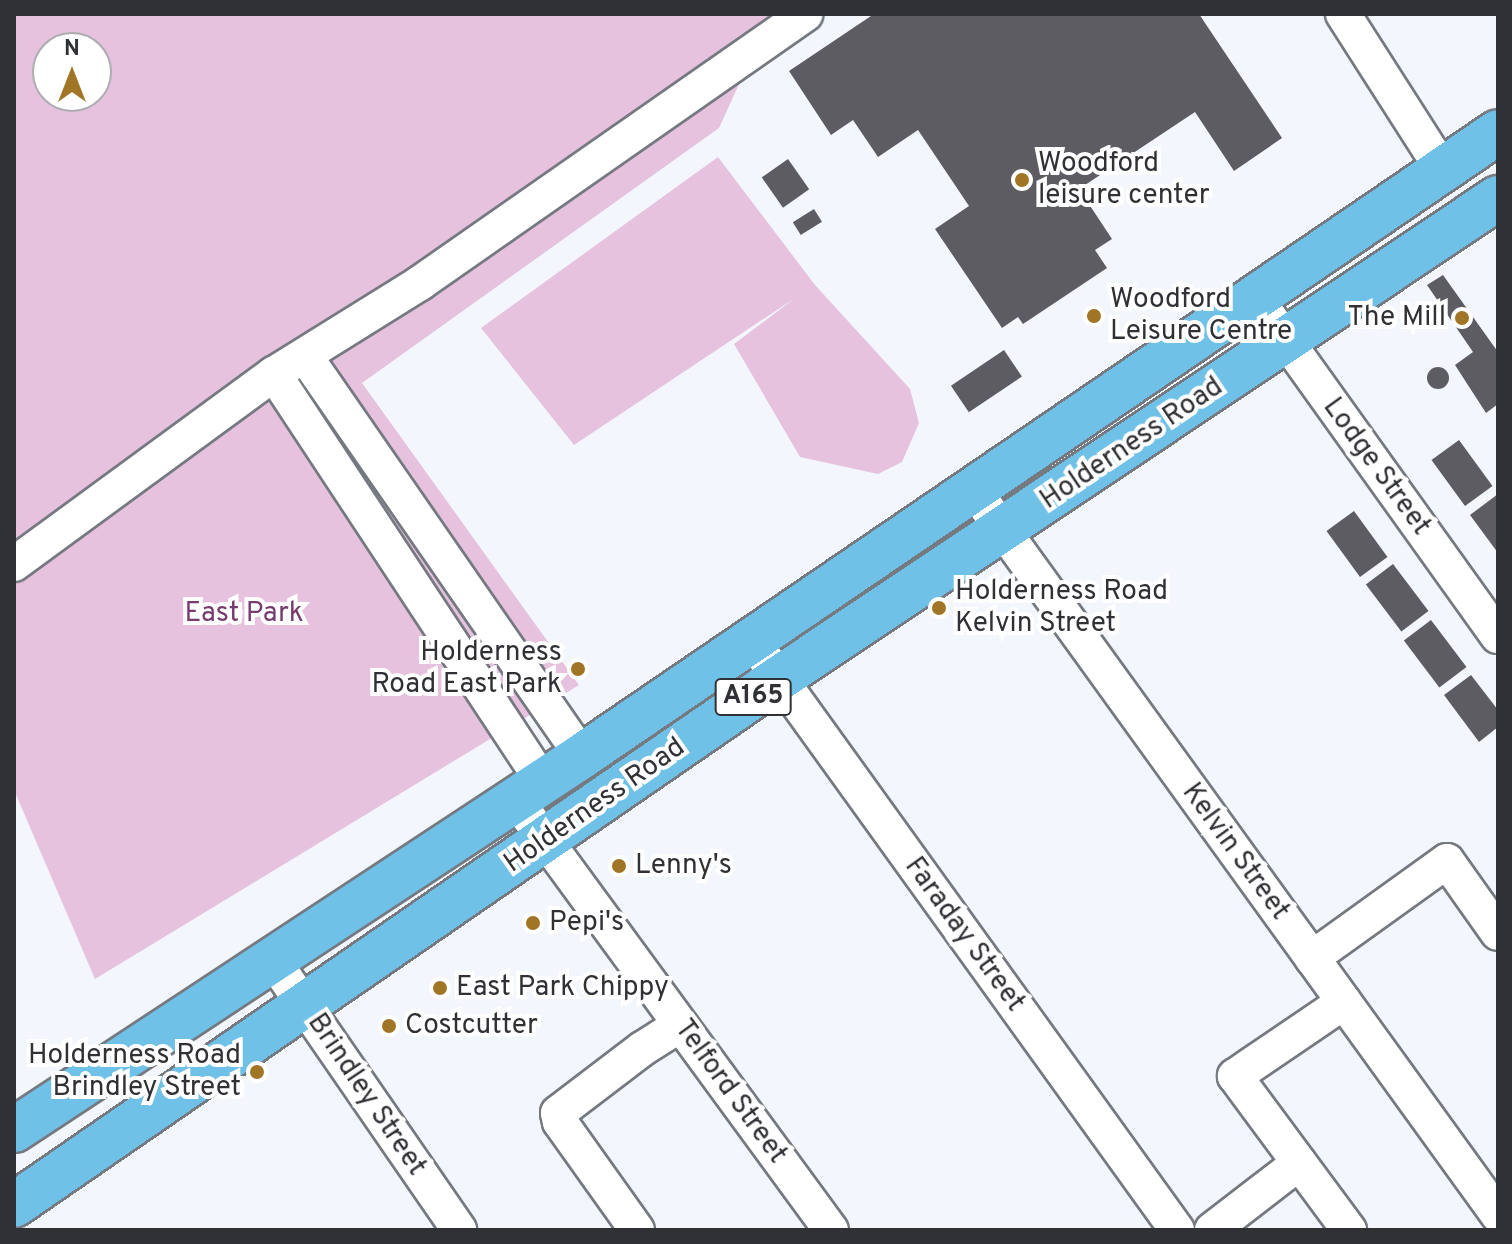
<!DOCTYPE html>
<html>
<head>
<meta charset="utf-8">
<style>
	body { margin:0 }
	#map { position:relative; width:1512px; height:1244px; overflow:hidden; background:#f3f7fd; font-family:Overpass,sans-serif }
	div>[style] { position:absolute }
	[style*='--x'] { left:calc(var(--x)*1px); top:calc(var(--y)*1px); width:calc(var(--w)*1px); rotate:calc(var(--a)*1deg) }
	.green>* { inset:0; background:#e6c2de }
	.building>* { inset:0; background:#5e5c63; transform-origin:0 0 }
	.round { border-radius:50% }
	.roads { filter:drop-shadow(2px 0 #757980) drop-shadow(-2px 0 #757980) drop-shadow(0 2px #757980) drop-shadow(0 -2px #757980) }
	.minor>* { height:34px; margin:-17px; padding:0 17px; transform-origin:17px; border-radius:17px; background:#fff }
	.highway>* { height:44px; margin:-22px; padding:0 22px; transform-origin:22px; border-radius:22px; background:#70c1e7 }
	.dots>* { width:22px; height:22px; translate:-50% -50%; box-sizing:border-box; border:4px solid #fff; border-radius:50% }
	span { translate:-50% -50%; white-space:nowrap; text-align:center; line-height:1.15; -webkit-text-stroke:8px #fff; paint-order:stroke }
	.shield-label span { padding:2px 6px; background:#fff; border:2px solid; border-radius:6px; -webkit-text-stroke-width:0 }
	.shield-label { font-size:26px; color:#303135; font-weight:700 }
	.poi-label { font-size:28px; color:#303135 }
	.left { translate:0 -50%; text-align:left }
	.right { translate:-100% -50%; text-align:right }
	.street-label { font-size:28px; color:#303135 }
	.park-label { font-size:28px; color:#773c6e }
	.frame { position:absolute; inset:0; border:16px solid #303135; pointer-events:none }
	.north { position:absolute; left:32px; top:32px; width:80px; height:80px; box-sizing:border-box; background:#fff; border:2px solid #acadae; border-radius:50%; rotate:0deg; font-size:22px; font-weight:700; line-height:32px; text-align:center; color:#303135 }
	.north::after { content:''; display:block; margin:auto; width:28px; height:36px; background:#a17526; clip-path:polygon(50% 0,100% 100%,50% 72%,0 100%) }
</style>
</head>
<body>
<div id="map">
	<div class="green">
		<i style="clip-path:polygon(evenodd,14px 14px,771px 14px,719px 128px,362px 383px,579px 685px,95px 979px,14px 790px,14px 14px,48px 48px,96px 48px,96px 96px,48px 96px,48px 48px)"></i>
		<i style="clip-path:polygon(718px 157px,815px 285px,910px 389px,919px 423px,902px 462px,878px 474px,800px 457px,734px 344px,795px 298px,574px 445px,481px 328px)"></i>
	</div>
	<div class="building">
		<i style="clip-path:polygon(874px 14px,1199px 14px,1282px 138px,1234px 171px,1195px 112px,1079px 189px,1112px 239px,1095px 250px,1107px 268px,1023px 324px,1018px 317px,1002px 328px,935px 229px,969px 206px,918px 130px,878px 157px,853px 120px,831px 135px,789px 71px)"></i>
		<i style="left:788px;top:159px;width:37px;height:32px;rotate:55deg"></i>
		<i style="left:814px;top:209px;width:15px;height:25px;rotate:58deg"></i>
		<i style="clip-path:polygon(1443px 275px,1498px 352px,1498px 404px,1486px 413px,1455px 365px,1473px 352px,1427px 285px)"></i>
		<i style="left:1004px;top:350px;width:32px;height:64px;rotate:56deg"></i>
		<i class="round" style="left:1427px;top:367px;width:22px;height:22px"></i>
		<i style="left:1459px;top:440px;width:57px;height:34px;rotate:54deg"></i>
		<i style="clip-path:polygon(1498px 494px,1498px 553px,1470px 515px)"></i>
		<i style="left:1354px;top:511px;width:57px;height:34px;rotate:54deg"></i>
		<i style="left:1393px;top:564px;width:59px;height:34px;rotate:53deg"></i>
		<i style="left:1431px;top:620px;width:59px;height:34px;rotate:53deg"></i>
		<i style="clip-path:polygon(1471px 675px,1498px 710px,1498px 727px,1479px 742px,1444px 695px)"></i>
	</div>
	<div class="roads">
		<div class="minor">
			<i style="--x:1343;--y:14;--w:184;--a:57.4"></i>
			<i style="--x:1255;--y:297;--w:417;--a:54.4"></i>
			<i style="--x:305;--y:356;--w:487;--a:55.3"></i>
			<i style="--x:274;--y:374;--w:489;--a:56.6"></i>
			<i style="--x:974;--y:490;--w:895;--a:54.14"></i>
			<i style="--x:14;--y:564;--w:322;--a:-36.2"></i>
			<i style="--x:274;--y:374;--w:172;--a:-31.9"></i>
			<i style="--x:420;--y:283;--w:470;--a:-34.9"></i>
			<i style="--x:752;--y:640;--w:727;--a:54.23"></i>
			<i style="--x:516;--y:800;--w:533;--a:53.78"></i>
			<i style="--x:1312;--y:958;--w:166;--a:-35.7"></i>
			<i style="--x:1447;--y:861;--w:88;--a:54.7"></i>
			<i style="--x:273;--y:960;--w:328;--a:55.4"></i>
			<i style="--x:1344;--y:1002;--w:132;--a:145.8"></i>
			<i style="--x:1235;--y:1076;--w:192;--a:53.5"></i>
			<i style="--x:637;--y:1230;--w:133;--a:-125.5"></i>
			<i style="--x:560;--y:1122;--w:9;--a:-103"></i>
			<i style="--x:558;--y:1113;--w:106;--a:-37.3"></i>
			<i style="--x:642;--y:1049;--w:45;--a:-32.3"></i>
			<i style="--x:1212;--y:1230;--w:110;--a:-37.6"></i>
		</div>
		<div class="highway">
			<i style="--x:14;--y:1130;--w:680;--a:-33.36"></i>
			<i style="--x:582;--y:756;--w:1108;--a:-34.26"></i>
			<i style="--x:14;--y:1205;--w:928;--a:-34.55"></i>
			<i style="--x:778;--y:679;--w:866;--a:-33.75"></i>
		</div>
	</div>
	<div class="dots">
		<i style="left:1022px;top:180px;background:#a17526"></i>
		<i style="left:1094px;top:316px;background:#a17526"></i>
		<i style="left:1462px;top:318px;background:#a17526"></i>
		<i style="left:939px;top:608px;background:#a17526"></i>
		<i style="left:578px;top:669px;background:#a17526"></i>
		<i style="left:619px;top:866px;background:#a17526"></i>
		<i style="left:533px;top:923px;background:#a17526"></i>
		<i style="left:440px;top:988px;background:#a17526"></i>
		<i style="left:389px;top:1026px;background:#a17526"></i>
		<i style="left:257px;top:1072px;background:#a17526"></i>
	</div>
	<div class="shield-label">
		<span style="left:753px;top:697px">A165</span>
	</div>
	<div class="poi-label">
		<span class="left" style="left:1038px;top:180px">Woodford<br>leisure center</span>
		<span class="left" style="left:1110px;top:316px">Woodford<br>Leisure Centre</span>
		<span class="right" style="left:1446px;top:318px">The Mill</span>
		<span class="left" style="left:955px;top:608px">Holderness Road<br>Kelvin Street</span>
		<span class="right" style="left:562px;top:669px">Holderness<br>Road East Park</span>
		<span class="left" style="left:635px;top:866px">Lenny's</span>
		<span class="left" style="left:549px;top:923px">Pepi's</span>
		<span class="left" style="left:456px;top:988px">East Park Chippy</span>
		<span class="left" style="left:405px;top:1026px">Costcutter</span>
		<span class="right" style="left:241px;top:1072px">Holderness Road<br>Brindley Street</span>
	</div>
	<div class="street-label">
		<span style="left:1132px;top:444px;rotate:-34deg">Holderness Road</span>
		<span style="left:1376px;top:467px;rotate:54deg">Lodge Street</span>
		<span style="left:595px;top:806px;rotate:-35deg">Holderness Road</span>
		<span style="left:1235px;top:852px;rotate:54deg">Kelvin Street</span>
		<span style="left:964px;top:935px;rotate:54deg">Faraday Street</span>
		<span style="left:730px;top:1092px;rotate:54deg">Telford Street</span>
		<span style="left:366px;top:1095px;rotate:56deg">Brindley Street</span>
	</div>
	<div class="park-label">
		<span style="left:244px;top:614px">East Park</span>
	</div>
	<div class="frame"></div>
	<div class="north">N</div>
</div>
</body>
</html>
